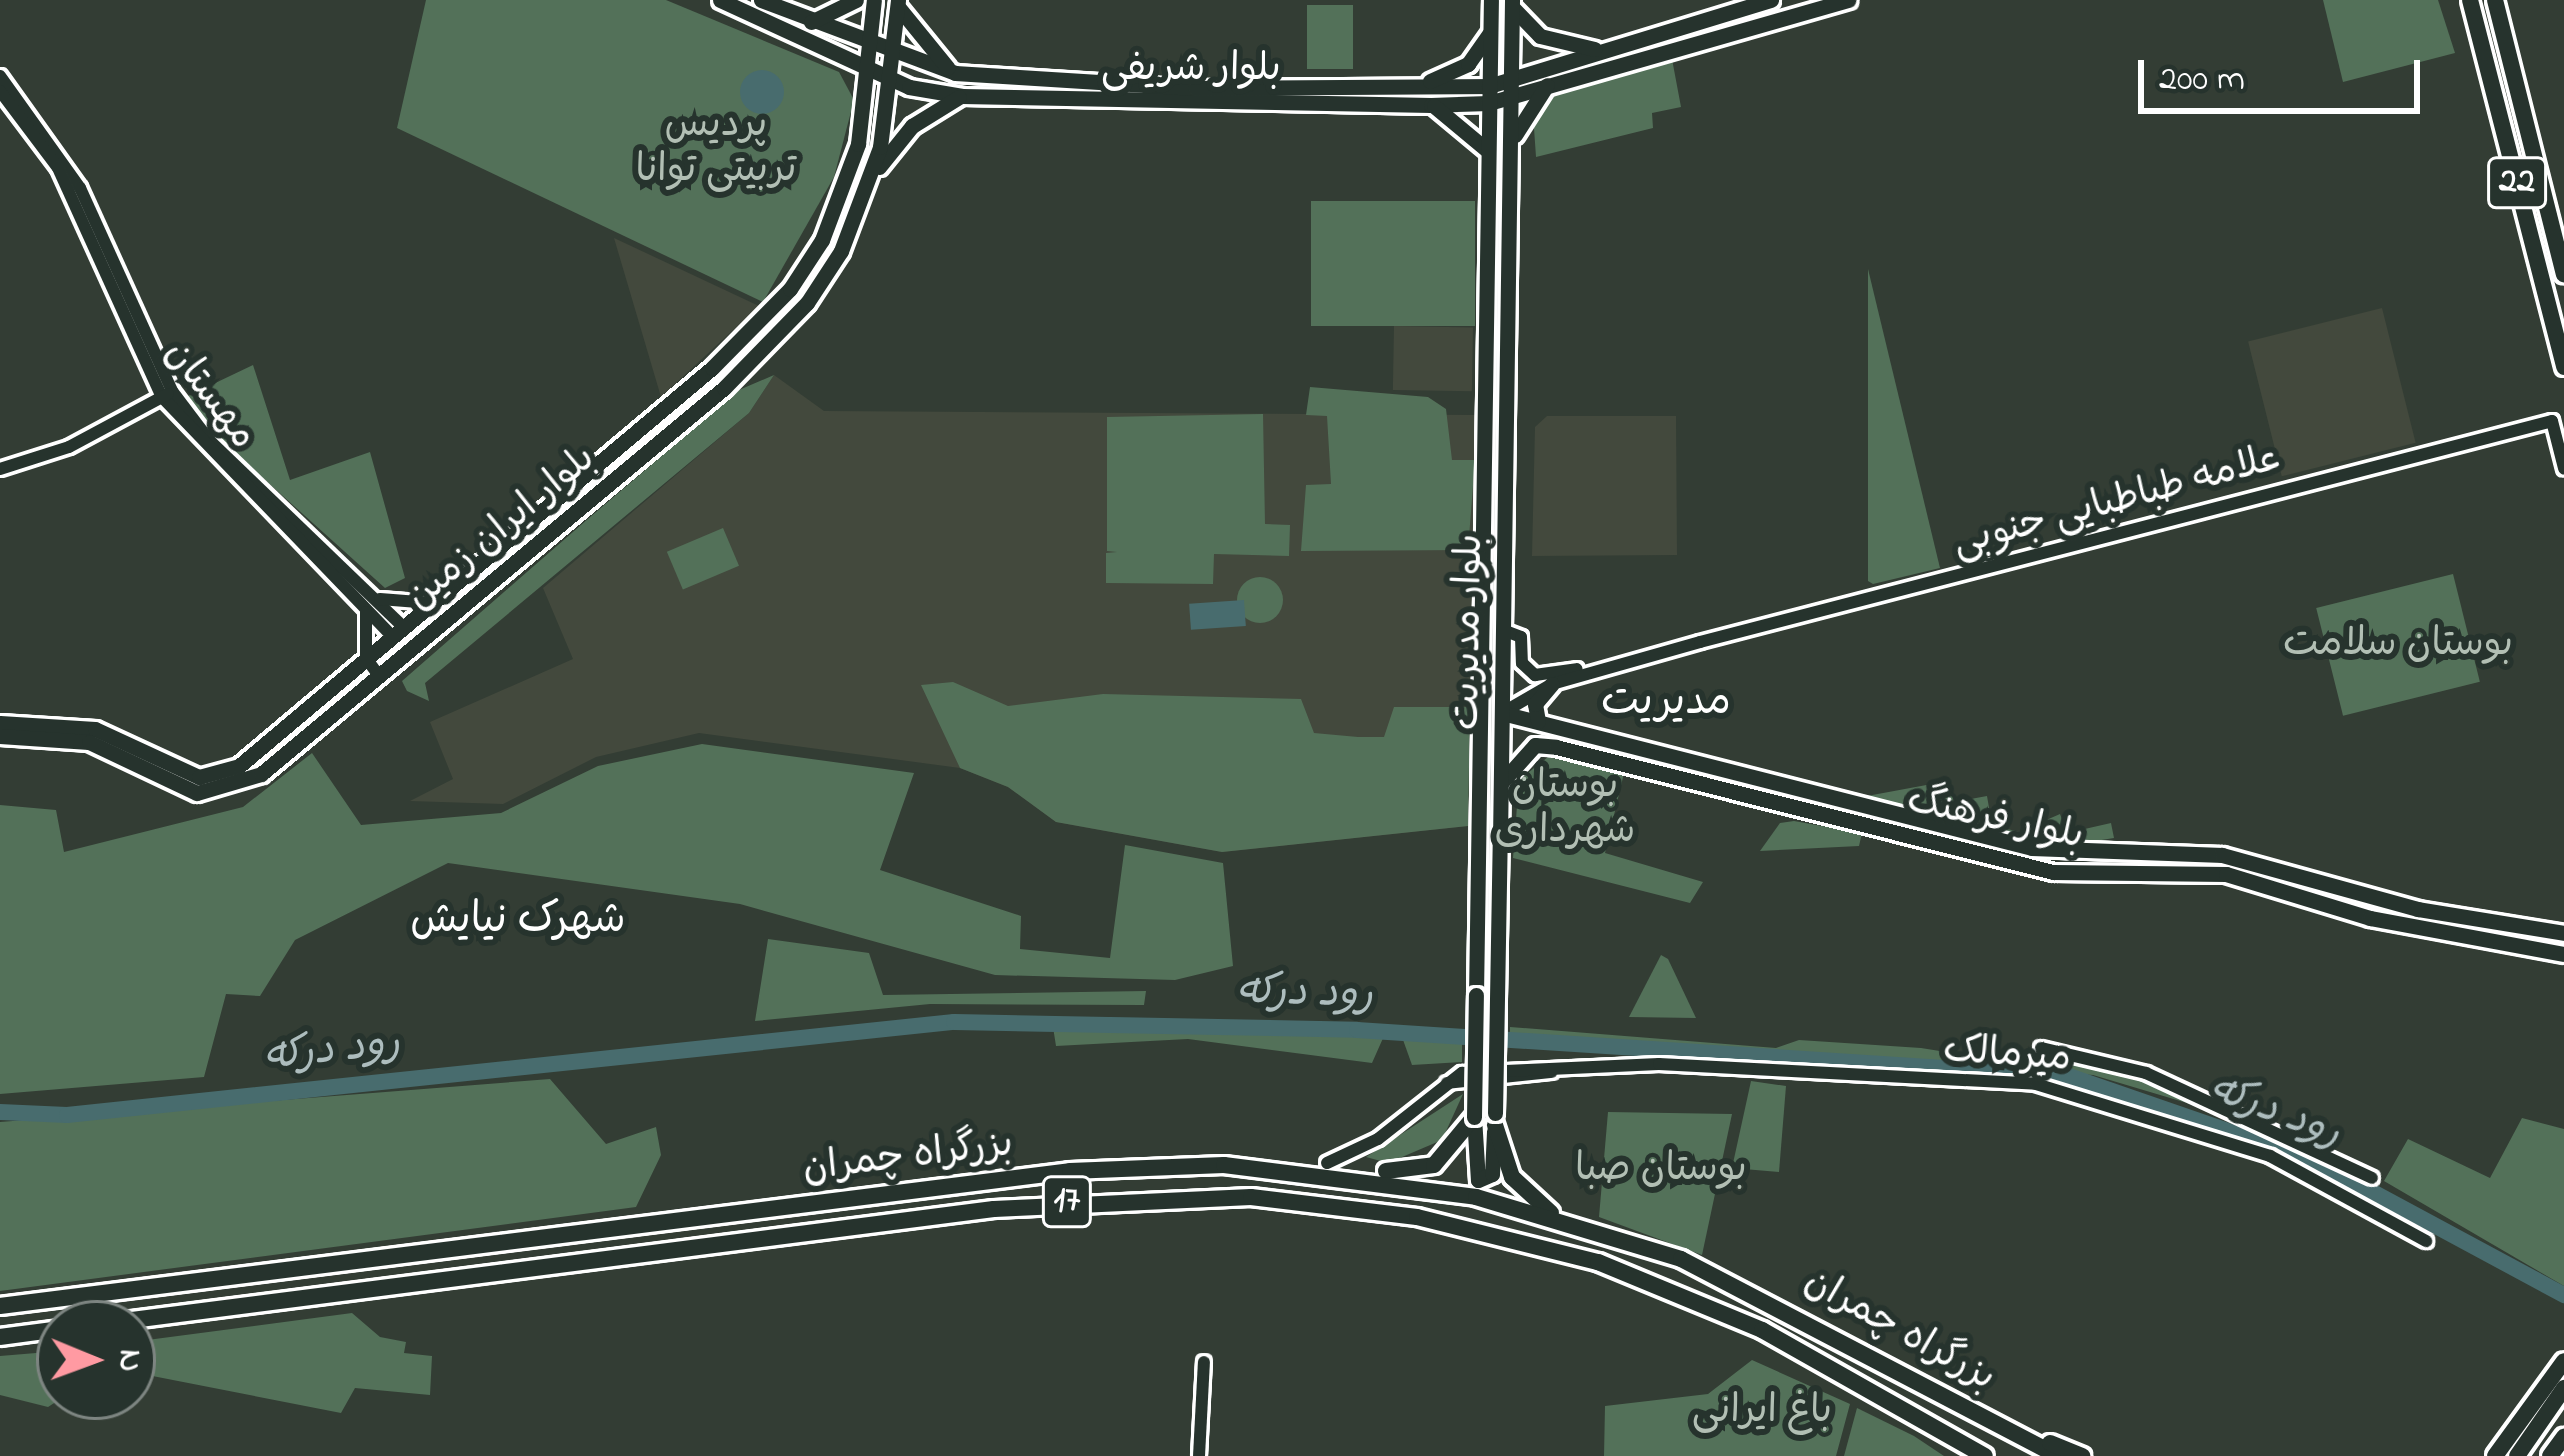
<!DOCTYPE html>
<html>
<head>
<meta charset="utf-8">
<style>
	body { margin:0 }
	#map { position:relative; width:2564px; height:1456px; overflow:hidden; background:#333d34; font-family:"Indie Flower","Playpen Sans Arabic",sans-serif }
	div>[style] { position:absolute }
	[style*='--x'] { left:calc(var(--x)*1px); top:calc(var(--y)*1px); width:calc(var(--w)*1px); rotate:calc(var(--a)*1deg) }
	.built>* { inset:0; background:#43493d; transform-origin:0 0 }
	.green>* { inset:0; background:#537159; transform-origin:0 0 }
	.round { border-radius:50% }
	.water>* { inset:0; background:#486c6e; transform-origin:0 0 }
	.river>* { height:16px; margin:-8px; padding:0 8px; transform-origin:8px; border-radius:8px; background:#486c6e }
	.roads { filter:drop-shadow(3px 0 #fff) drop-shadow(-3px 0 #fff) drop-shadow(0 3px #fff) drop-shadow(0 -3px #fff) }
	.minor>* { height:12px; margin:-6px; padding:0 6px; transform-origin:6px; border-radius:6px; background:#26332d }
	.major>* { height:15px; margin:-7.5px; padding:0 7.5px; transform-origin:7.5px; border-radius:7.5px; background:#26332d }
	.highway>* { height:16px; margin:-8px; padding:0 8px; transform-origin:8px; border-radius:8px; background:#26332d }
	.bridges { filter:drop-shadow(3px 0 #fff) drop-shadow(-3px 0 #fff) drop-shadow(0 3px #fff) drop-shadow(0 -3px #fff) }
	.major-bridge>* { height:15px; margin:-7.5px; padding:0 7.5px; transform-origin:7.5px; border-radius:7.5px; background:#26332d }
	span { translate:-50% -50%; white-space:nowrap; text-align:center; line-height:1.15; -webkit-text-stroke:12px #26332d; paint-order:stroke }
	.shield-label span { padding:3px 9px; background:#26332d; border:3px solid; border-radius:9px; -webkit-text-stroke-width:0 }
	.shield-label { font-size:36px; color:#fff; font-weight:700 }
	.street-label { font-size:39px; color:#fff }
	.park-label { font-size:39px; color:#b2bfb4 }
	.neighbourhood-label { font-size:42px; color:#fff }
	.water-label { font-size:42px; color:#adbdbe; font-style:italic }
	.north { position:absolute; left:36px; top:1300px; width:120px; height:120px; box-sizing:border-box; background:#26332d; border:3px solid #7d8581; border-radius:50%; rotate:91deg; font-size:33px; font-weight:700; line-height:48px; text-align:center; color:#fff }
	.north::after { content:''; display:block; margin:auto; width:42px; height:54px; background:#ff9aa2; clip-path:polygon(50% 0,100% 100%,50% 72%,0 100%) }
	.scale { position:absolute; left:2138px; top:60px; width:282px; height:54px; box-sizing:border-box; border:6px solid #fff; border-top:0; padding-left:15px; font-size:36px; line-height:42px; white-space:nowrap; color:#fff; -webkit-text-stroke:9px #26332d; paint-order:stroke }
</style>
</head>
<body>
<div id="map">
	<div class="built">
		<i style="clip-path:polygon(614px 238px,759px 306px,661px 397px)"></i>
		<i style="left:2382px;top:308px;width:139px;height:138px;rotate:76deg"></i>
		<i style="left:1394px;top:326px;width:79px;height:64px;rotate:1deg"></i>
		<i style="clip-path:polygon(774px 375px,824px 411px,1476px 415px,1468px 826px,1222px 852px,1056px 822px,1008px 787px,960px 768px,699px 733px,596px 757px,503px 804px,410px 801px,453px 779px,430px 722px,573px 659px,543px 588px,749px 413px)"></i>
		<i style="clip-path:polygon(1547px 416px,1676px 416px,1677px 555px,1532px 556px,1535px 427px)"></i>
	</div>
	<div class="green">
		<i style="clip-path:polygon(426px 0,666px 0,839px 72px,854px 100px,834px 177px,763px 302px,397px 128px)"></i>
		<i style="clip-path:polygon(2323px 0,2438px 0,2455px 53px,2343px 82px)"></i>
		<i style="left:1307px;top:5px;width:46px;height:64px"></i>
		<i style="clip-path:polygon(1672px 59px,1681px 107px,1652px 113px,1653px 128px,1536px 157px,1533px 114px,1545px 97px)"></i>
		<i style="left:1311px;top:201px;width:164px;height:125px"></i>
		<i style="clip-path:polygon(1868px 269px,1940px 568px,1873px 584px,1868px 581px)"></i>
		<i style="clip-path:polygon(253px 365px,290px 480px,370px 452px,405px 578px,385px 588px,213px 433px,188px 396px)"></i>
		<i style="clip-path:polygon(774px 375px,749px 413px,425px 683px,429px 701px,407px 691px,402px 681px,589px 518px,739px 390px)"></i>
		<i style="clip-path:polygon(1310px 387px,1428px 397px,1446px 409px,1452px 460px,1475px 460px,1468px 550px,1301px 551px,1306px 485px,1331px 484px,1327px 416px,1306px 415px)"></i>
		<i style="clip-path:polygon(1263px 414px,1265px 524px,1290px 525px,1289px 556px,1214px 554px,1213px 584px,1106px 583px,1106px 553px,1117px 552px,1107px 551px,1107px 417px)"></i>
		<i style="left:723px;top:528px;width:41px;height:61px;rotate:67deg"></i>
		<i style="left:2453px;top:574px;width:111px;height:141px;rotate:76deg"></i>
		<i class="round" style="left:1237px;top:577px;width:46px;height:46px"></i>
		<i style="clip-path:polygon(953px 682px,1008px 706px,1103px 694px,1301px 699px,1314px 733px,1358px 737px,1384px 737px,1394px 707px,1470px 707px,1468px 826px,1222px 852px,1056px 822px,1008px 787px,960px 768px,921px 685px)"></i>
		<i style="clip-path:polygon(702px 744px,914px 773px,880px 870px,1021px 916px,1020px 949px,1110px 958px,1125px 845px,1223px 863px,1233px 966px,1175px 980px,995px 975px,740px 904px,448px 863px,295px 940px,260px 996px,226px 994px,204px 1077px,0 1094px,0 805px,56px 810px,64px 852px,243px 807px,312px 753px,361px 825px,501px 813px,598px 766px)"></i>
		<i style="clip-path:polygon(1548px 757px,1624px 773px,1605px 853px,1703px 882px,1690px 903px,1513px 858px,1519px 780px)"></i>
		<i style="clip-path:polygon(1948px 781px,1954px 802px,1987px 796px,1992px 825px,2019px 832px,2060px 814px,2067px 833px,2111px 823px,2114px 838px,2070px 845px,2020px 838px,1867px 796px)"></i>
		<i style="clip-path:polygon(1794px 821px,1862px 833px,1859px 846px,1760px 851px,1780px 823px)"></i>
		<i style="clip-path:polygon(768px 939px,869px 953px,883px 995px,1146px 991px,1144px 1005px,930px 1004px,755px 1021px)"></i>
		<i style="clip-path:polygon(1661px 955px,1668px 959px,1696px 1018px,1629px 1017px)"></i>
		<i style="clip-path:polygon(1053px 1027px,1213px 1028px,1384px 1036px,1372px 1063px,1188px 1039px,1056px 1046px)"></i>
		<i style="clip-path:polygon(1510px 1027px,1776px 1048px,1799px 1040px,1921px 1048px,2021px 1064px,2029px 1056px,2136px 1078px,2197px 1106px,2093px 1075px,1510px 1036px)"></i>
		<i style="clip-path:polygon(1402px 1037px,1462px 1040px,1462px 1062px,1412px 1065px)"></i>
		<i style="clip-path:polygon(550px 1079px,606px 1144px,656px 1127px,661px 1155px,636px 1207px,0 1291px,0 1122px)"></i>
		<i style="clip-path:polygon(1751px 1081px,1786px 1086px,1779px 1172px,1732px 1168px)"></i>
		<i style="clip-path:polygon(1463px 1094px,1442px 1140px,1388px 1163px,1366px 1157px)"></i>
		<i style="clip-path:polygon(1608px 1112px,1732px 1114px,1702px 1255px,1599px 1217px)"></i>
		<i style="clip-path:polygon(2522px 1118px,2564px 1129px,2564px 1286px,2384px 1181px,2408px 1139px,2490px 1178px)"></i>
		<i style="clip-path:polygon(352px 1313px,380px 1337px,406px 1342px,404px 1353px,432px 1356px,430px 1395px,355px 1388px,341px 1413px,132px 1372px,132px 1342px)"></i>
		<i style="clip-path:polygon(60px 1351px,65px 1396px,48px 1407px,0 1395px,0 1356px)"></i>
		<i style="clip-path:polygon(1752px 1360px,1850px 1404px,1836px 1456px,1604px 1456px,1605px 1406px,1708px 1394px)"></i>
		<i style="clip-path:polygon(1857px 1408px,1914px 1436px,1944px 1456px,1844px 1456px)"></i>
	</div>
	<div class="water">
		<i class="round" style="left:740px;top:70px;width:44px;height:44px"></i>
		<i style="left:1244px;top:600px;width:26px;height:55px;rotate:86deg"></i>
	</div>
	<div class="river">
		<i style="--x:0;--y:1112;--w:67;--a:2.6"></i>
		<i style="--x:67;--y:1115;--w:892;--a:-5.99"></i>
		<i style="--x:954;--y:1022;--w:403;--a:1.1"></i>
		<i style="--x:1357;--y:1030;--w:713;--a:3.7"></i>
		<i style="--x:2069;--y:1076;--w:262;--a:19.1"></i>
		<i style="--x:2317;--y:1162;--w:281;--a:28.3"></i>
	</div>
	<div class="roads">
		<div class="minor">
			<i style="--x:0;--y:76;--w:138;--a:54.5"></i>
			<i style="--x:80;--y:188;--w:223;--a:65.6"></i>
			<i style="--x:172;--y:391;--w:61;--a:52.9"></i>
			<i style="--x:209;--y:440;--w:269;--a:43.9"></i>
			<i style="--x:0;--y:91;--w:96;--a:53"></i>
			<i style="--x:58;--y:168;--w:252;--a:65.6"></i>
			<i style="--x:162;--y:397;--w:332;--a:46.1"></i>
			<i style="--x:0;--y:469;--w:72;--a:-17.7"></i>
			<i style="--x:69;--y:447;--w:112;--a:-28.2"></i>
			<i style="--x:380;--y:599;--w:51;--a:4.5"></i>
			<i style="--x:366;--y:612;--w:46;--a:90"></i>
			<i style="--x:366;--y:658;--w:22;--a:54"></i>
			<i style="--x:1503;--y:630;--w:19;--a:21"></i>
			<i style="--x:1521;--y:637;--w:26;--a:88"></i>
			<i style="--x:1522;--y:663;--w:18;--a:43"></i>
			<i style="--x:1535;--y:675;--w:42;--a:-8.1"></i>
			<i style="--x:1502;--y:713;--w:58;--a:-30.1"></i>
			<i style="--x:1552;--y:684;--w:154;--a:-15.8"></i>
			<i style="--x:1700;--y:642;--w:880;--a:-14.54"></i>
			<i style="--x:2552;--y:421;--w:49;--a:75.7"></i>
			<i style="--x:2041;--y:1048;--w:108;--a:13.4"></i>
			<i style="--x:2146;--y:1073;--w:249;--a:24.9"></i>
			<i style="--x:1447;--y:1083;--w:105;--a:-6"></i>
			<i style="--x:1327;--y:1163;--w:56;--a:-25.2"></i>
			<i style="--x:1378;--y:1139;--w:107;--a:-38.2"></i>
			<i style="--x:1462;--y:1073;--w:197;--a:-2.6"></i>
			<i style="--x:1659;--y:1064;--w:378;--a:3"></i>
			<i style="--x:2036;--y:1084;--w:245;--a:17.1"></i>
			<i style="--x:2270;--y:1156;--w:178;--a:28.6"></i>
			<i style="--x:1199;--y:1456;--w:94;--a:-87"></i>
		</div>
		<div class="major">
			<i style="--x:720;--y:0;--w:208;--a:24.7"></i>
			<i style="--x:909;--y:87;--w:54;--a:9.6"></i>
			<i style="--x:962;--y:96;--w:469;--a:1.1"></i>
			<i style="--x:1431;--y:105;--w:58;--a:-2"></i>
			<i style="--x:1489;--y:103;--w:374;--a:-16"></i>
			<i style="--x:761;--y:0;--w:207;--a:20.6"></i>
			<i style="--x:955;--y:73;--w:240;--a:3.6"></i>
			<i style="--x:1195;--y:88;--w:294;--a:-0.4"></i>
			<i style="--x:1489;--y:86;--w:295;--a:-17"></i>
			<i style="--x:1512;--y:7;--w:40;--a:46"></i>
			<i style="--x:1540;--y:36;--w:56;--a:13.5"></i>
			<i style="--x:899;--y:8;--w:77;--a:50.8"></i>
			<i style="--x:811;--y:22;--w:50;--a:-26.1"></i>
			<i style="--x:1430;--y:81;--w:42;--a:-24.1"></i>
			<i style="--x:1468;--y:64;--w:37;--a:-55"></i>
			<i style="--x:1434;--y:106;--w:70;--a:39.8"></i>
			<i style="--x:1515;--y:135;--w:59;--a:-57.4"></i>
			<i style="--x:879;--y:167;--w:53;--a:-51.2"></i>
			<i style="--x:912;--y:126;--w:55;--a:-31.7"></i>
			<i style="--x:1502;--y:713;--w:547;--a:14.29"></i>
			<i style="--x:2032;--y:848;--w:190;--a:2.1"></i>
			<i style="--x:2222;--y:855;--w:203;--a:15.4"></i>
			<i style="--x:2418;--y:909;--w:148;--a:9.3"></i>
			<i style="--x:1538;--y:721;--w:17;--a:-100"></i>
			<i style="--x:1535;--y:704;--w:26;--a:-50"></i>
			<i style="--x:0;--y:723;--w:95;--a:3.6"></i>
			<i style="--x:95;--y:729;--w:115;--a:24.8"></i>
			<i style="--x:199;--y:777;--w:41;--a:-15.4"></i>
			<i style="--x:239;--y:766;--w:618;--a:-40.08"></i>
			<i style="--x:712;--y:368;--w:111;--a:-45.4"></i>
			<i style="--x:790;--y:289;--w:59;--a:-56.9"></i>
			<i style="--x:822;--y:240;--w:103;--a:-69.4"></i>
			<i style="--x:858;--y:144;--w:145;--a:-83.7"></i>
			<i style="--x:0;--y:736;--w:89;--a:3.9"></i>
			<i style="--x:89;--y:742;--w:119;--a:25.3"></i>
			<i style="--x:197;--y:793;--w:67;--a:-16.5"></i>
			<i style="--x:261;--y:774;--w:603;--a:-39.82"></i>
			<i style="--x:724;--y:388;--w:119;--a:-45.7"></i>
			<i style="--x:807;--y:303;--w:62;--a:-56.8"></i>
			<i style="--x:841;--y:251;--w:111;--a:-69.4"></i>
			<i style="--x:880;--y:147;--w:148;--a:-83"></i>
			<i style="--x:1501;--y:783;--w:51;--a:-48.2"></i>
			<i style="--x:1535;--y:745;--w:21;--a:5"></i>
			<i style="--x:1556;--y:747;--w:512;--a:14.12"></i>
			<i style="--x:2053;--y:872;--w:173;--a:0.7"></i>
			<i style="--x:2226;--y:874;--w:151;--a:17"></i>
			<i style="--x:2370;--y:918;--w:197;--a:10.5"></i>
			<i style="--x:1500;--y:839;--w:839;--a:-89.18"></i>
			<i style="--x:1476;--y:995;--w:995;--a:-89.14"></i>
			<i style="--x:1474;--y:1117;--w:63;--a:86.4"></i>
			<i style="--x:1478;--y:1180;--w:15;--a:-23"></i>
			<i style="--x:1492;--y:1174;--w:43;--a:-87.3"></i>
		</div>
		<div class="highway">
			<i style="--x:2470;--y:0;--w:379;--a:75.6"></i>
			<i style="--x:2495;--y:0;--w:283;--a:75.9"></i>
			<i style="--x:1495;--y:1125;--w:55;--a:71.9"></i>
			<i style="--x:1512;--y:1177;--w:53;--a:42.7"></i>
			<i style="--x:1386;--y:1171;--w:48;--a:-7.1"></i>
			<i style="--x:1434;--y:1165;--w:62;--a:-50.2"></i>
			<i style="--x:0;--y:1306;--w:1078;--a:-7.19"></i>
			<i style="--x:1070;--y:1171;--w:154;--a:-2.2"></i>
			<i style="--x:1224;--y:1165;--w:254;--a:7.2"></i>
			<i style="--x:1476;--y:1197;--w:214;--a:16.8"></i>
			<i style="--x:1681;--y:1259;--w:425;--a:27.6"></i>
			<i style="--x:101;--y:1324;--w:900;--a:-7.34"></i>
			<i style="--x:994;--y:1209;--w:257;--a:-2.7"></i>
			<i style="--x:1251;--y:1197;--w:167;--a:6.9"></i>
			<i style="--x:1417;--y:1217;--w:187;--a:14"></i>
			<i style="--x:1598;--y:1262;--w:178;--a:22.5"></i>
			<i style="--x:1762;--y:1330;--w:256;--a:29.5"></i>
			<i style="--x:0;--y:1337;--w:61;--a:-7.6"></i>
			<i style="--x:2050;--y:1443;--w:35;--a:22"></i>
			<i style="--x:2495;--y:1456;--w:117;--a:-54"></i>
			<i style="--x:2517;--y:1456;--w:83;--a:-55.3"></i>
			<i style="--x:2550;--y:1456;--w:24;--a:-54"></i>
		</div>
	</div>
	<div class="bridges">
		<div class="major-bridge">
			<i style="--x:1495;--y:1113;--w:274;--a:-89"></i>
			<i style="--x:1474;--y:1117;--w:122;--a:-89.1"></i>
		</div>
	</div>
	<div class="shield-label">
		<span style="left:2517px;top:183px">22</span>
		<span style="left:1067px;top:1202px">17</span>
	</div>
	<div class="street-label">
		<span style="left:1191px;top:70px">بلوار شریفی</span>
		<span style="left:209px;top:396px;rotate:53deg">مهستان</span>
		<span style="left:2118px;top:502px;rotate:-15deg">علامه طباطبایی جنوبی</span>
		<span style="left:502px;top:529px;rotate:-40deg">بلوار ایران زمین</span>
		<span style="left:1470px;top:632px;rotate:-89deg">بلوار مدیریت</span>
		<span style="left:1995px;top:820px;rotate:12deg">بلوار فرهنگ</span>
		<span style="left:2007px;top:1056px;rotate:4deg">میرمالک</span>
		<span style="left:908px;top:1158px;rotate:-7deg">بزرگراه چمران</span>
		<span style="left:1899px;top:1331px;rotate:29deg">بزرگراه چمران</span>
	</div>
	<div class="park-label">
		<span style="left:716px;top:149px">پردیس<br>تربیتی توانا</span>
		<span style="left:2398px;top:645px">بوستان سلامت</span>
		<span style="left:1565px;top:810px">بوستان<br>شهرداری</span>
		<span style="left:1661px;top:1170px">بوستان صبا</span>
		<span style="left:1762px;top:1412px">باغ ایرانی</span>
	</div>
	<div class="neighbourhood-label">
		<span style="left:1666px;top:703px">مدیریت</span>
		<span style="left:518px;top:921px">شهرک نیایش</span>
	</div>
	<div class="water-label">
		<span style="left:1305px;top:994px;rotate:2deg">رود درکه</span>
		<span style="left:332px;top:1051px;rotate:-6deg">رود درکه</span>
		<span style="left:2275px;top:1112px;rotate:21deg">رود درکه</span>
	</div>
	<div class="north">N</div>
	<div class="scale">200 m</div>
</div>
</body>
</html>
